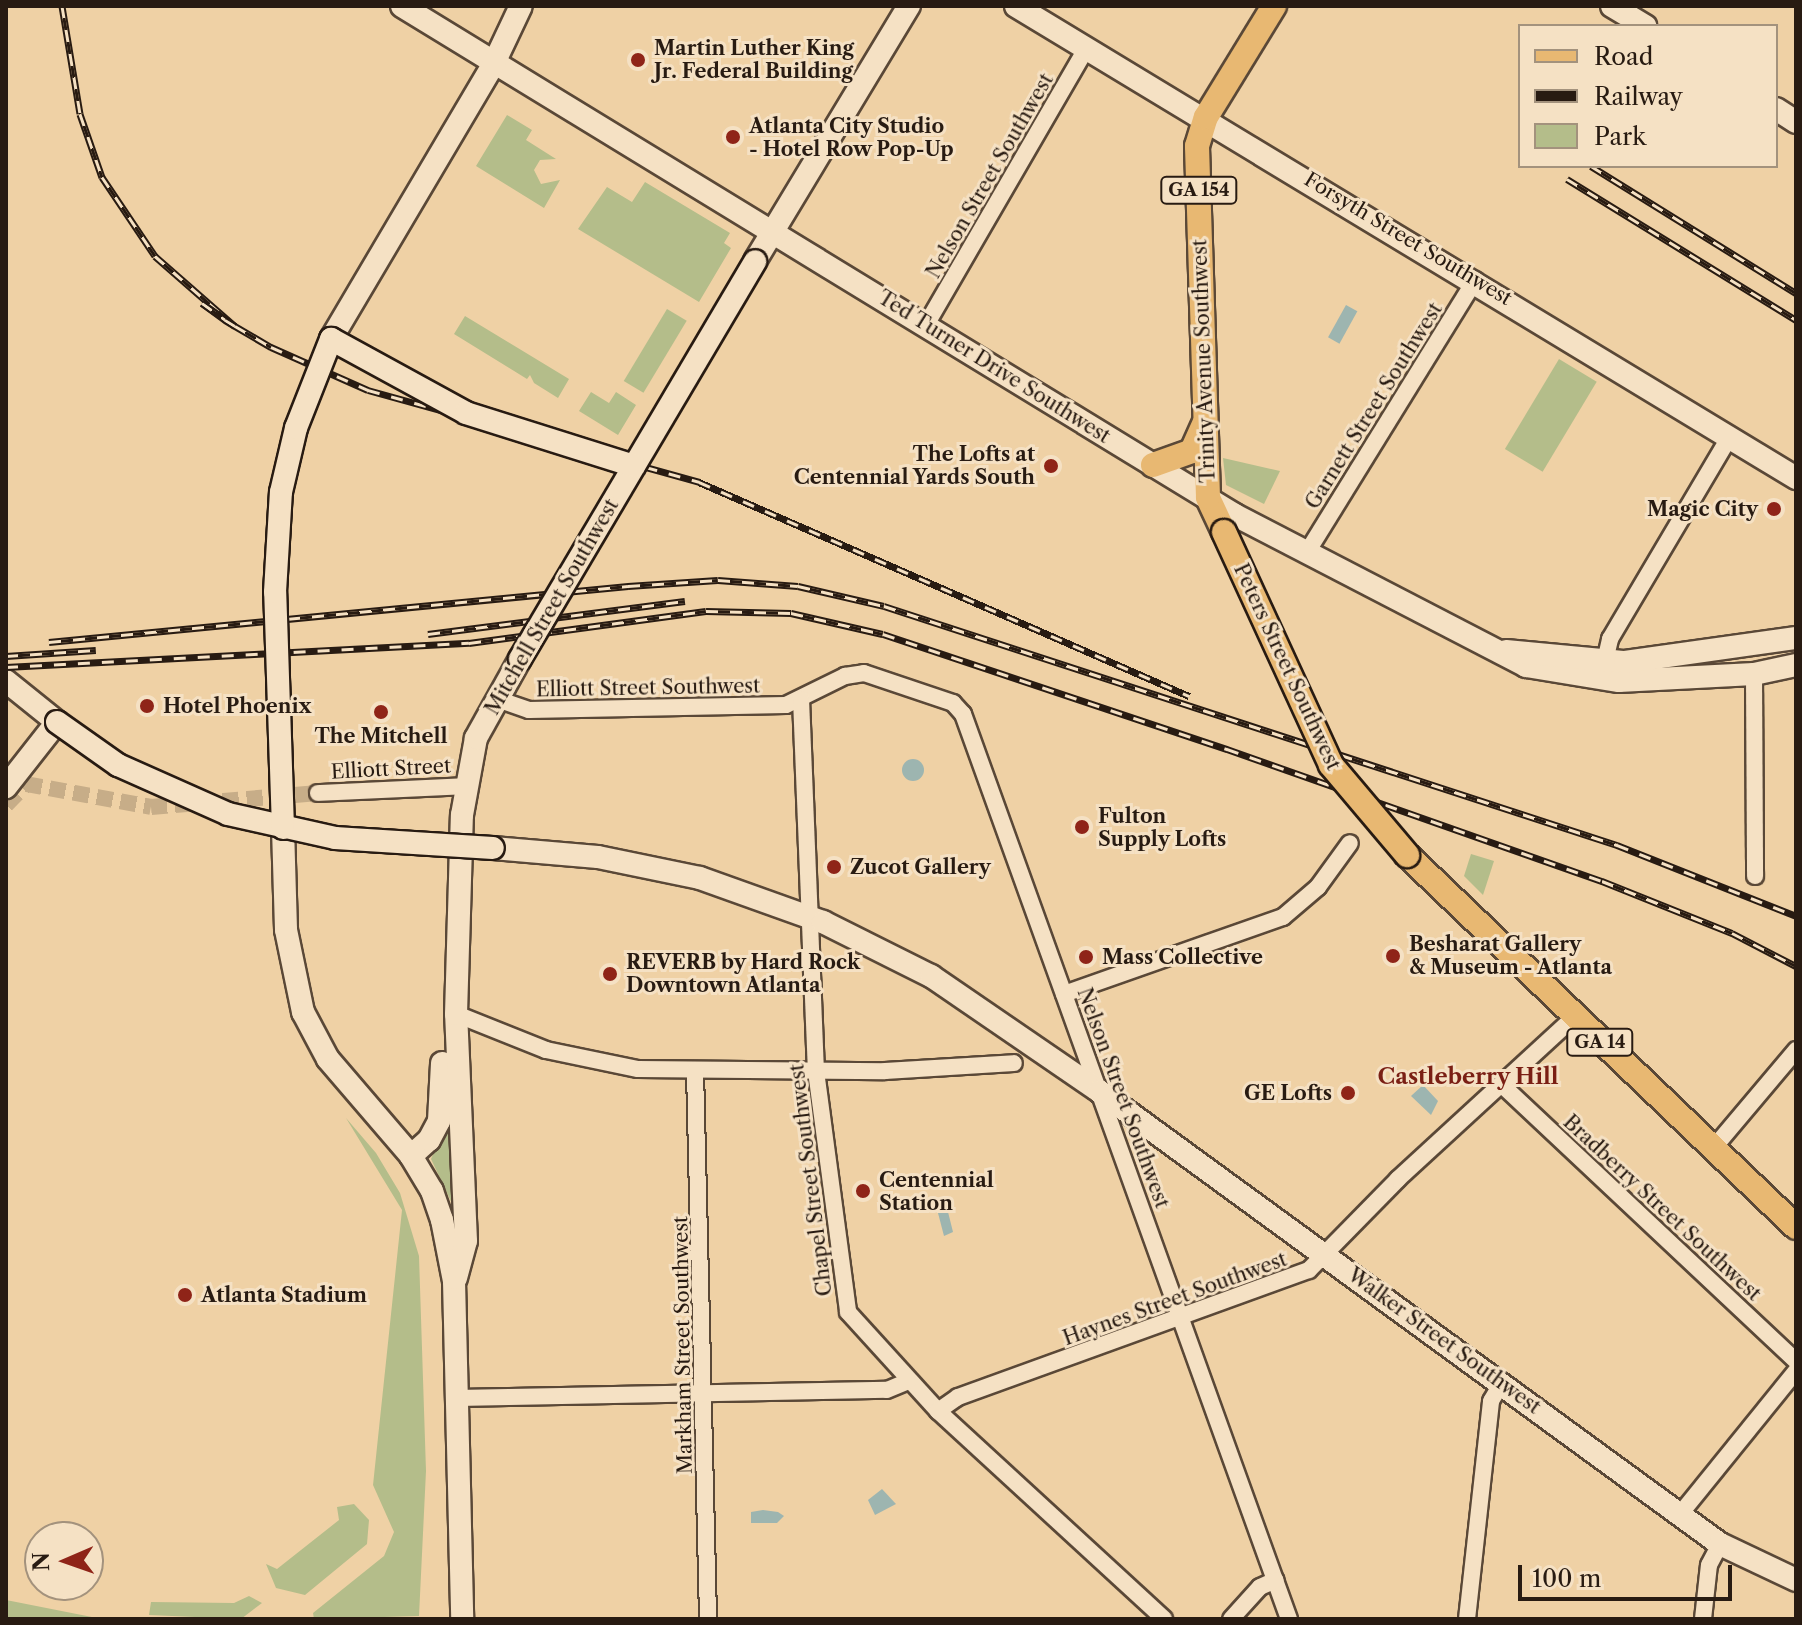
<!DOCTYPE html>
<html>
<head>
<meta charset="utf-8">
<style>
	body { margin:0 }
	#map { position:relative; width:1802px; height:1625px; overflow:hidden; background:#efd1a5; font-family:"Libre Caslon Text",serif }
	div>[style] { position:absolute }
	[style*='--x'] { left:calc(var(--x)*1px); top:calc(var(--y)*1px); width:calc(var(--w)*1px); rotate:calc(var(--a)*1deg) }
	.green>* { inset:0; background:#b4bd8a; transform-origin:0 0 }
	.water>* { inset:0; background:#9db5b0; transform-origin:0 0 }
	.round { border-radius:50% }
	.street-tunnel>* { height:16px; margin-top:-8px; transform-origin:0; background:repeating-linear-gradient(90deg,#c7ad88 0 16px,transparent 0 24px) }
	.roads { filter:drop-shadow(2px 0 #5a4837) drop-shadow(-2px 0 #5a4837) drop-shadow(0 2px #5a4837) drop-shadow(0 -2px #5a4837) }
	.street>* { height:16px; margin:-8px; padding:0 8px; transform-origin:8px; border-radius:8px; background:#f5e1c4 }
	.secondary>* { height:22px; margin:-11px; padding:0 11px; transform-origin:11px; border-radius:11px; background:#f5e1c4 }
	.primary>* { height:24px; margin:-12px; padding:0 12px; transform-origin:12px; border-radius:12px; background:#e8b872 }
	.rail>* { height:7px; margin-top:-3.5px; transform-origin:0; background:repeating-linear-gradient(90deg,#f5e1c4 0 12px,#281b12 0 24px); box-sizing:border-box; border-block:2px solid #281b12 }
	.bridges { filter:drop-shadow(2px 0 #281b12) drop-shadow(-2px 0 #281b12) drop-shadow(0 2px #281b12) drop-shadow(0 -2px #281b12) }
	.secondary-bridge>* { height:22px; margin:-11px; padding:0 11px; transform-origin:11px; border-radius:11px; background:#f5e1c4 }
	.primary-bridge>* { height:24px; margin:-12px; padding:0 12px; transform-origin:12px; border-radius:12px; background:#e8b872 }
	.dots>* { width:22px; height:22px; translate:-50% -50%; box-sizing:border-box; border:4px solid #f5e1c4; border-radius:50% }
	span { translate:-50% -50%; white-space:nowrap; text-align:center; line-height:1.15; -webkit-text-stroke:6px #f5e1c4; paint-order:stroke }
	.shield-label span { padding:2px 6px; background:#f5e1c4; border:2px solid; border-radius:6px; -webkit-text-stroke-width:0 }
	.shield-label { font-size:18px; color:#281b12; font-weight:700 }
	.poi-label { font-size:20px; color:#281b12; font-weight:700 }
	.left { translate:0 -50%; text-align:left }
	.right { translate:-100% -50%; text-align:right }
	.street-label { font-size:20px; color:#281b12 }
	.neighbourhood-label { font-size:22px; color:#7a1f14; font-weight:700 }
	.frame { position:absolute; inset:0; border:8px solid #281b12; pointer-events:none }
	.legend { position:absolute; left:1518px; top:24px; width:260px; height:144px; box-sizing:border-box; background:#f5e1c4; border:2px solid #a3927d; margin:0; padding:10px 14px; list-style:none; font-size:24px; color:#281b12 }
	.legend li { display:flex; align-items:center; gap:16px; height:40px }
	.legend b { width:40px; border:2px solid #a3927d }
	.north { position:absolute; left:24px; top:1521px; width:80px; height:80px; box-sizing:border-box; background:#f5e1c4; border:2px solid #a3927d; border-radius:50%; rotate:268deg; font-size:22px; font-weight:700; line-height:32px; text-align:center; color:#281b12 }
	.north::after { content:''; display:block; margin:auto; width:28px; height:36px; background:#8f2418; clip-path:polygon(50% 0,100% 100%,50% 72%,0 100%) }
	.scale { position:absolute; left:1518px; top:1565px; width:214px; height:36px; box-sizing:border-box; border:4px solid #281b12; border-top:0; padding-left:10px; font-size:24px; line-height:28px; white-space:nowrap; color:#281b12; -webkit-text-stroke:6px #f5e1c4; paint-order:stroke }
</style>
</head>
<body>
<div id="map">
	<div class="green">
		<i style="clip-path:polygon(507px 115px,532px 130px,526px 140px,556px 159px,540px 160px,534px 170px,541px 184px,560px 180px,544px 208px,476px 166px)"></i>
		<i style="clip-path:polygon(645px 182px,730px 233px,724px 243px,731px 248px,699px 302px,578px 229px,607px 187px,632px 202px)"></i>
		<i style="left:667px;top:309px;width:23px;height:84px;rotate:31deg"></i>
		<i style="clip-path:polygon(465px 316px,569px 379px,558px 398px,534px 383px,530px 375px,527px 379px,454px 334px)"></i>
		<i style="left:1559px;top:359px;width:44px;height:105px;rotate:31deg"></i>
		<i style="clip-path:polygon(591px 392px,609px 403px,616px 392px,636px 405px,618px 435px,579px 411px)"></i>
		<i style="clip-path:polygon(1223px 458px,1280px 471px,1264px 504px,1226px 485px)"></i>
		<i style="clip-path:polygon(1471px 854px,1494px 861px,1483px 895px,1464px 876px)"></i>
		<i style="clip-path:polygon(346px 1118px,376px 1153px,400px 1193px,419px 1256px,426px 1471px,419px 1616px,314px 1619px,313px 1613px,384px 1556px,394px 1532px,373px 1485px,402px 1210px)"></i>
		<i style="clip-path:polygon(445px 1128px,449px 1129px,455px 1210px,431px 1159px)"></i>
		<i style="clip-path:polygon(354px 1504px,369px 1520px,367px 1544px,305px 1595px,276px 1588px,266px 1564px,277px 1569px,339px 1520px,337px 1507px)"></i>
		<i style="clip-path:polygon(249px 1596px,262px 1603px,241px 1619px,149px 1615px,151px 1602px,234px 1603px)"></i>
		<i style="clip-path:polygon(6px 1600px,102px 1619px,6px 1619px)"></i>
	</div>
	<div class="water">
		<i style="left:1346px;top:305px;width:13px;height:37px;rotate:29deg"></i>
		<i class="round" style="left:902px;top:759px;width:22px;height:22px"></i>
		<i style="clip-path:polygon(1423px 1085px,1438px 1101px,1431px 1115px,1411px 1096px)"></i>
		<i style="clip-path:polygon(947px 1208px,953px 1232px,944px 1236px,938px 1213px)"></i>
		<i style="clip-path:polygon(882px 1489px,896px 1504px,875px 1515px,868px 1500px)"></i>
		<i style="clip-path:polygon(763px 1510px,778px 1512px,784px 1516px,777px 1523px,751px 1523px,751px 1512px)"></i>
	</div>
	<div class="street-tunnel">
		<i style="--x:6;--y:805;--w:29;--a:-46"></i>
		<i style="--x:26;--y:784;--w:127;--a:10.4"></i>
		<i style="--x:151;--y:807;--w:168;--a:-4.8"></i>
	</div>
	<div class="roads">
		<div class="street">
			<i style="--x:926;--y:325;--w:321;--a:-59.9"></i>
			<i style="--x:1306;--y:554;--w:322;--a:-58.3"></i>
			<i style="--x:1605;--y:661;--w:23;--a:-77"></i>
			<i style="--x:1610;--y:639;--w:234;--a:-59.4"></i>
			<i style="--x:1754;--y:674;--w:202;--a:89.7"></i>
			<i style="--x:497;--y:699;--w:34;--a:19"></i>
			<i style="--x:529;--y:710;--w:257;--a:-1.1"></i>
			<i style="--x:786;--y:705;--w:66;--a:-26.2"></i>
			<i style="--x:845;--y:676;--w:19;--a:-9"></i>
			<i style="--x:864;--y:673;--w:94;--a:18.6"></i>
			<i style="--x:953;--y:703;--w:15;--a:48"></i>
			<i style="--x:963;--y:714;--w:962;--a:70.19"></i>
			<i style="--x:801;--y:699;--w:372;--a:87.7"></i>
			<i style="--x:816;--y:1071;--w:243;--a:82.4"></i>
			<i style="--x:848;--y:1312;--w:134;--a:47.7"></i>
			<i style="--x:938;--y:1411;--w:307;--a:42.6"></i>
			<i style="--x:318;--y:793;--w:148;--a:-2.7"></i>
			<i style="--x:1064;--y:994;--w:232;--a:-19.4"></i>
			<i style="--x:1283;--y:917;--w:46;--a:-40.6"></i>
			<i style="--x:1318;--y:887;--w:54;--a:-54"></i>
			<i style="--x:456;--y:1014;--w:97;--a:21.8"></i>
			<i style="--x:546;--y:1050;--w:94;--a:11.7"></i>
			<i style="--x:638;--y:1069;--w:247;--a:0.5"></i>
			<i style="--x:885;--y:1071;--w:129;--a:-3.5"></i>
			<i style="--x:695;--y:1070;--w:549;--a:88.64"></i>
			<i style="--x:1501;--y:1084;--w:405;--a:43.2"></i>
			<i style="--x:1711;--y:1151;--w:132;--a:-49.9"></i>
			<i style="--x:457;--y:1398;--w:430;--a:-1.1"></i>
			<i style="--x:887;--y:1390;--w:23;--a:-23"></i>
			<i style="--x:938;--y:1411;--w:24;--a:-35"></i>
			<i style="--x:958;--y:1397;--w:373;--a:-19.9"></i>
			<i style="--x:1309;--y:1270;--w:127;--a:-45.6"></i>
			<i style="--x:1398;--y:1179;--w:239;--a:-42.6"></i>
			<i style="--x:1681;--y:1513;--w:183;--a:-51"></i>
			<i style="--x:1231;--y:1619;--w:43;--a:-47.8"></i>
			<i style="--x:1260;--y:1587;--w:17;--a:-24"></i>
			<i style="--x:1467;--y:1619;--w:219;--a:-83.7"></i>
			<i style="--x:1491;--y:1401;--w:21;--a:-59"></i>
			<i style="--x:1703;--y:1619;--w:54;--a:-83.7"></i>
			<i style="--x:1709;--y:1565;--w:24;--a:-62"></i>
		</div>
		<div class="secondary">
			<i style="--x:402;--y:6;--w:976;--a:31.43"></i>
			<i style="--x:1235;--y:515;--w:328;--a:27.4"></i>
			<i style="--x:1526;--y:666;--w:94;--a:9.2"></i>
			<i style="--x:1619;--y:681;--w:135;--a:-3"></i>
			<i style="--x:1754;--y:674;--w:43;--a:-12.1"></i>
			<i style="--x:1016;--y:6;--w:912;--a:31.18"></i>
			<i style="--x:1612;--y:6;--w:39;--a:31"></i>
			<i style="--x:1776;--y:109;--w:24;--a:33"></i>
			<i style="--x:755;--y:261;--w:298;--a:-58.9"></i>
			<i style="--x:331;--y:339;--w:321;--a:-59.4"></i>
			<i style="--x:494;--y:63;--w:63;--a:-64.7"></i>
			<i style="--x:1506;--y:651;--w:120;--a:5.3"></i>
			<i style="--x:1625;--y:662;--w:173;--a:-8"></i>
			<i style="--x:6;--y:681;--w:65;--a:38.8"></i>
			<i style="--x:57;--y:722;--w:83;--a:128.1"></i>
			<i style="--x:283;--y:828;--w:102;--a:88.3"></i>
			<i style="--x:286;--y:930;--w:84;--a:78.3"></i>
			<i style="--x:303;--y:1012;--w:53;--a:62"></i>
			<i style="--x:328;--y:1059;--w:128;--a:49.4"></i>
			<i style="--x:411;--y:1156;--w:41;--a:59"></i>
			<i style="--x:432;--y:1191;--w:31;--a:71"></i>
			<i style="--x:442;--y:1220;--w:62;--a:78.9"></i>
			<i style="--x:454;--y:1281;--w:338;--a:88.6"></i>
			<i style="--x:493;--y:848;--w:105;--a:4.9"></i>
			<i style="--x:598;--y:857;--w:104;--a:11.6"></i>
			<i style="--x:700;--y:878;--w:131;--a:19.7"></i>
			<i style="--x:823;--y:922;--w:121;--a:26.6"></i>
			<i style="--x:931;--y:976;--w:204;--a:34.4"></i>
			<i style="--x:1099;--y:1091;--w:769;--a:36.11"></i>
			<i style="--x:1720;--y:1544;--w:84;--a:25.3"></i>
			<i style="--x:411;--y:1156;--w:24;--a:-42"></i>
			<i style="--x:429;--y:1140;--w:21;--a:-62"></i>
			<i style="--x:439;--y:1121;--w:58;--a:-87"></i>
			<i style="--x:456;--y:1278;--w:38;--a:-75"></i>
			<i style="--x:466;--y:1241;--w:227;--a:-92.5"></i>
			<i style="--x:456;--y:1014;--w:199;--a:-88.3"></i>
			<i style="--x:462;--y:815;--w:78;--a:-79.7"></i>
			<i style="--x:476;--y:738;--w:90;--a:-60.9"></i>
		</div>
		<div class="primary">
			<i style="--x:1153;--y:465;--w:41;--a:-19.7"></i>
			<i style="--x:1192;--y:451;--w:30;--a:-66"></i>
			<i style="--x:1224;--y:532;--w:38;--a:-115"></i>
			<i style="--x:1208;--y:497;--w:351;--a:-91.8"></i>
			<i style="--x:1197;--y:146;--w:30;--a:-73"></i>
			<i style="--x:1206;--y:117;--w:130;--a:-58.5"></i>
			<i style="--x:1407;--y:855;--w:538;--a:43.72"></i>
		</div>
	</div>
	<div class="rail">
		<i style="--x:62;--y:6;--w:109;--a:80.5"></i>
		<i style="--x:80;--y:114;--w:67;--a:70.8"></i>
		<i style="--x:102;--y:177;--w:95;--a:56.1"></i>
		<i style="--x:155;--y:256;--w:106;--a:41.2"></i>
		<i style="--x:235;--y:326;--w:40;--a:-145.1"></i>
		<i style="--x:202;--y:303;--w:29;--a:36"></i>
		<i style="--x:225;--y:320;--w:12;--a:31"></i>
		<i style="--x:235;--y:326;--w:42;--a:30.3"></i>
		<i style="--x:271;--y:347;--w:106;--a:23.9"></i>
		<i style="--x:368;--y:390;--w:344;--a:15.5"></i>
		<i style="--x:699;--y:482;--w:535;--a:23.59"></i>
		<i style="--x:1591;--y:166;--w:241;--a:31.8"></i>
		<i style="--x:1567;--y:179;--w:269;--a:31.6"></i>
		<i style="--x:428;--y:634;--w:259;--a:-7.3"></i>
		<i style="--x:49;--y:642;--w:582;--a:-5.52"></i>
		<i style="--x:628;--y:586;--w:90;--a:-3.8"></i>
		<i style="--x:718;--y:580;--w:80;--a:4.3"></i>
		<i style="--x:798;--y:586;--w:88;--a:13.1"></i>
		<i style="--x:884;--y:606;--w:771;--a:18.06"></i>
		<i style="--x:1617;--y:845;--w:193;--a:21.6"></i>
		<i style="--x:6;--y:656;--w:90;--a:-3.8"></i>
		<i style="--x:6;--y:667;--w:464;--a:-3"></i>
		<i style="--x:469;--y:643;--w:239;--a:-7.7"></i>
		<i style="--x:706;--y:611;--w:85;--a:1.3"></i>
		<i style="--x:791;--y:613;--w:94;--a:12.9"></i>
		<i style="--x:883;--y:634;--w:363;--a:18.5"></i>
		<i style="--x:1227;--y:749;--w:398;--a:19.4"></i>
		<i style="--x:1602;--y:881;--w:140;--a:21.8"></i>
		<i style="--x:1732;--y:933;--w:72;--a:27.3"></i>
	</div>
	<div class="bridges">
		<div class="secondary-bridge">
			<i style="--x:520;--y:659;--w:462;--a:-59.4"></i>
			<i style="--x:57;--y:722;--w:75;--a:35.2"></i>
			<i style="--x:118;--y:765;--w:120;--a:24"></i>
			<i style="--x:228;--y:814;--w:110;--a:12.6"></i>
			<i style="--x:335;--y:838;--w:158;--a:3.6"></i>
			<i style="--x:283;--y:828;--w:236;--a:-91.9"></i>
			<i style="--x:275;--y:592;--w:100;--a:-86.6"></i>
			<i style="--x:281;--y:492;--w:66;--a:-76.8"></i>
			<i style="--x:296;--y:428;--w:96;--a:-68.5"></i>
			<i style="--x:331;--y:339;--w:154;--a:28.7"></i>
			<i style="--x:466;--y:413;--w:176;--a:17.5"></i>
		</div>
		<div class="primary-bridge">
			<i style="--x:1224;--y:532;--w:256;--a:65.3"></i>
			<i style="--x:1331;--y:765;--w:118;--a:49.8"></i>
		</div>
	</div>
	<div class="dots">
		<i style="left:638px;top:60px;background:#8f2418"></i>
		<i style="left:733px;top:137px;background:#8f2418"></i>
		<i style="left:1051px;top:466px;background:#8f2418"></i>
		<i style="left:1774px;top:509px;background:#8f2418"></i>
		<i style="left:147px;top:706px;background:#8f2418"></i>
		<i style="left:381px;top:712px;background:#8f2418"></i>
		<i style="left:1082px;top:827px;background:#8f2418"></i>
		<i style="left:834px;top:867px;background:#8f2418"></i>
		<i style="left:1393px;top:956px;background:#8f2418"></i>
		<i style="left:1086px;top:957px;background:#8f2418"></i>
		<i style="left:610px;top:974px;background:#8f2418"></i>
		<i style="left:1348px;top:1093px;background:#8f2418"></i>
		<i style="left:863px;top:1191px;background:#8f2418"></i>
		<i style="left:185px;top:1295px;background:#8f2418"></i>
	</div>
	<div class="shield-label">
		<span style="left:1199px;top:190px">GA 154</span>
		<span style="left:1600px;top:1042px">GA 14</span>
	</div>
	<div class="poi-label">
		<span class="left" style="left:654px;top:60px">Martin Luther King<br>Jr. Federal Building</span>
		<span class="left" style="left:749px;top:138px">Atlanta City Studio<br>- Hotel Row Pop-Up</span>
		<span class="right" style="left:1035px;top:466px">The Lofts at<br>Centennial Yards South</span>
		<span class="right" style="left:1758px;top:509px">Magic City</span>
		<span class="left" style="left:163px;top:706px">Hotel Phoenix</span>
		<span style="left:381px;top:736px">The Mitchell</span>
		<span class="left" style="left:1098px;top:828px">Fulton<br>Supply Lofts</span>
		<span class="left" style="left:850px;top:867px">Zucot Gallery</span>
		<span class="left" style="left:1409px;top:956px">Besharat Gallery<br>&amp; Museum - Atlanta</span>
		<span class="left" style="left:1102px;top:957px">Mass Collective</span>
		<span class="left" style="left:626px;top:974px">REVERB by Hard Rock<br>Downtown Atlanta</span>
		<span class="right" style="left:1332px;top:1093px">GE Lofts</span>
		<span class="left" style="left:879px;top:1192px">Centennial<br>Station</span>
		<span class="left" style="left:201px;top:1295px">Atlanta Stadium</span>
	</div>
	<div class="street-label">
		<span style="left:990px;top:176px;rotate:-60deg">Nelson Street Southwest</span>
		<span style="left:1408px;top:239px;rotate:31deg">Forsyth Street Southwest</span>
		<span style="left:1204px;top:361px;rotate:-92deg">Trinity Avenue Southwest</span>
		<span style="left:994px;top:367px;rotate:32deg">Ted Turner Drive Southwest</span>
		<span style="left:1374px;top:406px;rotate:-58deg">Garnett Street Southwest</span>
		<span style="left:552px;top:607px;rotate:-60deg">Mitchell Street Southwest</span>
		<span style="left:1287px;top:667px;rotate:65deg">Peters Street Southwest</span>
		<span style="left:648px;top:688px;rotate:-1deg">Elliott Street Southwest</span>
		<span style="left:391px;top:769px;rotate:-3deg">Elliott Street</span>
		<span style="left:1123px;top:1098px;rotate:70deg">Nelson Street Southwest</span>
		<span style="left:811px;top:1180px;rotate:-97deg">Chapel Street Southwest</span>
		<span style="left:1662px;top:1208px;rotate:43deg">Bradberry Street Southwest</span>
		<span style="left:1175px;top:1299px;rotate:-20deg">Haynes Street Southwest</span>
		<span style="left:1444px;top:1341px;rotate:36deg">Walker Street Southwest</span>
		<span style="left:683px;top:1345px;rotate:-91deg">Markham Street Southwest</span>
	</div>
	<div class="neighbourhood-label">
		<span style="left:1468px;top:1077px">Castleberry Hill</span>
	</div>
	<div class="frame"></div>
	<ul class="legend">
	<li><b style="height:10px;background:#e8b872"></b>Road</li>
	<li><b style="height:10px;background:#281b12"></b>Railway</li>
	<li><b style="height:22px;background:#b4bd8a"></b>Park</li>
	</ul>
	<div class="north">N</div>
	<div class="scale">100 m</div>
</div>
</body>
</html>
